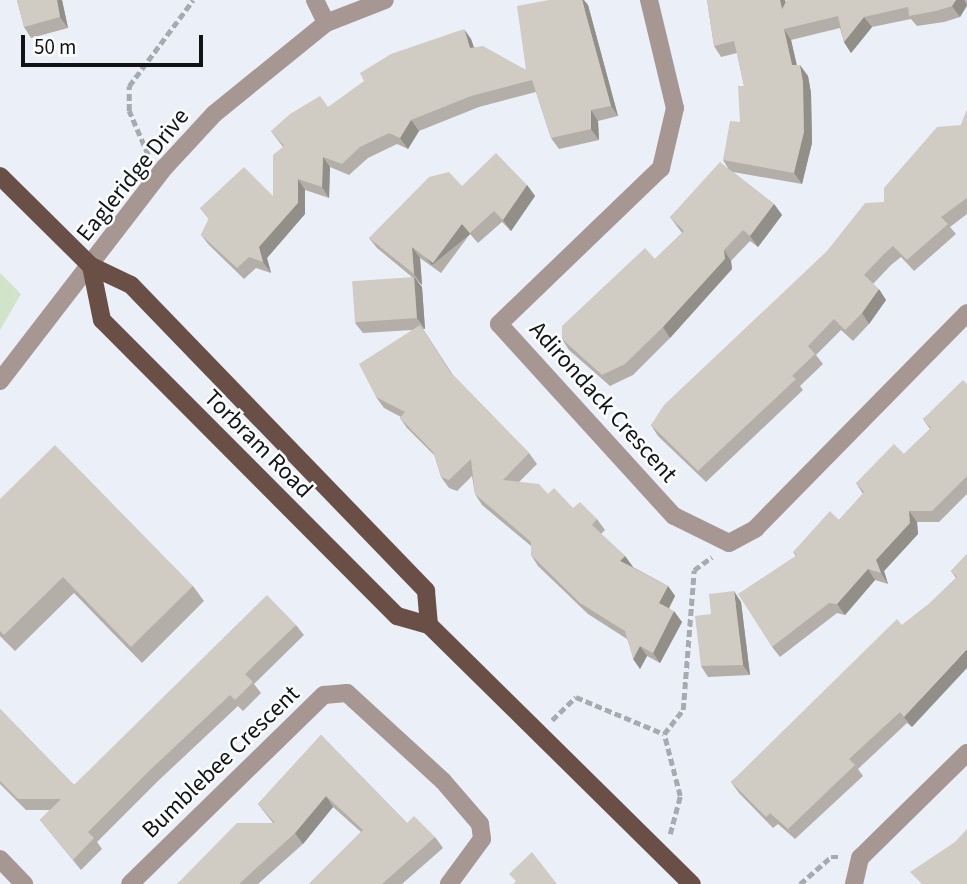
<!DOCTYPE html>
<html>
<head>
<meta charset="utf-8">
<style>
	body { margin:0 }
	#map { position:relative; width:967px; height:884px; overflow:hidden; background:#ebf0f8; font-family:"Source Sans 3",sans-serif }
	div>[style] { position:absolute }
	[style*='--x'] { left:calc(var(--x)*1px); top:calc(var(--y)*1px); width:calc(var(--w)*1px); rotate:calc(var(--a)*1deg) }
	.green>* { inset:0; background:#d1e3c9 }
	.path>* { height:4.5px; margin-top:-2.25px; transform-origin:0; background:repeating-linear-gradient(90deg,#a7abb1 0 7px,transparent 0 10.5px) }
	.minor>* { height:18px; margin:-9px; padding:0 9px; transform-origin:9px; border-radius:9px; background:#a79792 }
	.major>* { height:18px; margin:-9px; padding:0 9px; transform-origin:9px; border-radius:9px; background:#694f46 }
	.wall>* { inset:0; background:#b3afa8 }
	.shaded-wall>* { inset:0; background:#928e88; transform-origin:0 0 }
	.building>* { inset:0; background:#d0cbc3; transform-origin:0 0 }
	span { translate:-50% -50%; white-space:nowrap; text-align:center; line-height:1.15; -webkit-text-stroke:5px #fcfdff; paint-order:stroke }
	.street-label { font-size:24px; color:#111315 }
	.scale { position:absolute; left:21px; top:35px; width:182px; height:32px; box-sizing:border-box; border:4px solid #111315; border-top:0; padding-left:9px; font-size:21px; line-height:24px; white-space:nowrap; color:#111315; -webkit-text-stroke:5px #fcfdff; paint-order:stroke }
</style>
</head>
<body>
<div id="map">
	<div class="green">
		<i style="clip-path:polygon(0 273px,21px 294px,0 330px)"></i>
	</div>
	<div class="path">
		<i style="--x:148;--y:155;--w:48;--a:-113.4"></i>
		<i style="--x:129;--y:111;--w:25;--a:-90"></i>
		<i style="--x:129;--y:86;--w:107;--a:-53.3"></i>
		<i style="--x:552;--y:720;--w:33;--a:-44"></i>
		<i style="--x:576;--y:697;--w:95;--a:22.8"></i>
		<i style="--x:670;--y:834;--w:39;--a:-75"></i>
		<i style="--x:680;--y:796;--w:64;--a:-104.5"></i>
		<i style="--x:664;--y:734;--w:31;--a:-52"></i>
		<i style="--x:683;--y:710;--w:140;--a:-85.5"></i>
		<i style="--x:694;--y:570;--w:22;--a:-36"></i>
		<i style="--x:800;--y:884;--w:41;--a:-41.1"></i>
		<i style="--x:831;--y:857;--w:10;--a:0"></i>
	</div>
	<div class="minor">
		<i style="--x:315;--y:0;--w:25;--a:64"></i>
		<i style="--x:649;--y:0;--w:111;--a:76.5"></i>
		<i style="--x:675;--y:108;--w:62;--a:103.1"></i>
		<i style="--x:661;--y:168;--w:225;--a:136.1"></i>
		<i style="--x:499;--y:324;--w:260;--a:47.7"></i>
		<i style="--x:674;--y:516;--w:61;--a:26.1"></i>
		<i style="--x:729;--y:543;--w:30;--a:-28"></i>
		<i style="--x:755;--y:529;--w:303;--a:-45.5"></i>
		<i style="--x:0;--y:381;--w:270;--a:-52.4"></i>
		<i style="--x:165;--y:167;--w:72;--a:-47.2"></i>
		<i style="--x:214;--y:114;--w:144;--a:-39.1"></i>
		<i style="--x:326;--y:23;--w:63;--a:-21.3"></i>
		<i style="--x:0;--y:859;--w:35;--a:46"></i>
		<i style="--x:130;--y:884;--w:271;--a:-44.3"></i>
		<i style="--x:324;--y:695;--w:23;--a:-5"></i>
		<i style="--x:347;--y:693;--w:130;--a:42.5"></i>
		<i style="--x:443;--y:781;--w:57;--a:49.3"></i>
		<i style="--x:480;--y:824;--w:15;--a:82"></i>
		<i style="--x:482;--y:839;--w:56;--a:126.3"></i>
		<i style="--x:854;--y:884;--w:27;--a:-77"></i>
		<i style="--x:860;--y:858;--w:150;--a:-44.5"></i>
	</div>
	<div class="major">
		<i style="--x:0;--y:176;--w:128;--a:44.7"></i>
		<i style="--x:91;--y:266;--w:44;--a:25.4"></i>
		<i style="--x:131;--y:285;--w:425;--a:46"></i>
		<i style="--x:426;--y:591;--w:34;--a:85"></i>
		<i style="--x:91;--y:266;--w:55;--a:78.5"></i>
		<i style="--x:102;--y:320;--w:418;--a:45.1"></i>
		<i style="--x:397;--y:616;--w:33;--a:16"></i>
		<i style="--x:429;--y:625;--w:369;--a:44.6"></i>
	</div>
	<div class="wall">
		<i style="clip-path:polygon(17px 0,62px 0,68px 28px,31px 38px,24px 27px)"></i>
		<i style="clip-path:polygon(707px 0,785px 0,786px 3px,787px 0,967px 0,967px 6px,960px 17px,944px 22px,917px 26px,911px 19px,872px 27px,851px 53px,844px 42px,840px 28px,791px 40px,797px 65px,808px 76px,811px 93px,812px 143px,802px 184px,733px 172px,774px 204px,782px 215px,758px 247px,750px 241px,731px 261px,732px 269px,670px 338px,633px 375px,610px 386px,569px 350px,562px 339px,655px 259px,682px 233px,670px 217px,728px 168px,723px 160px,740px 122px,744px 86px,737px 53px,721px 57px,714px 46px)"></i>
		<i style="clip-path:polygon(588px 5px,618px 116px,598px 121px,599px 140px,559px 149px,551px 138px,536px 92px,479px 107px,419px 131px,408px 149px,397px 144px,368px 158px,349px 175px,330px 167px,329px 198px,305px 190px,305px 214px,267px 258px,271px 273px,256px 268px,244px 279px,209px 245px,201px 235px,209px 219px,200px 208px,273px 196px,283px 147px,271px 131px,328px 107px,471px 39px,474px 47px,526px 70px)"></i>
		<i style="clip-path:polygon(967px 110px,967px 214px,950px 227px,956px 234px,914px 271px,901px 257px,891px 265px,873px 284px,886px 300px,869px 324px,853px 341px,841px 330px,816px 355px,823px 364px,800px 386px,803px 390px,706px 482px,658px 436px,651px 425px,884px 202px,961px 125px)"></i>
		<i style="clip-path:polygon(527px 185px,535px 196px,511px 231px,502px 222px,478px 243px,470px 234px,441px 273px,420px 258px,422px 285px,417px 281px,422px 287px,425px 329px,423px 329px,453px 375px,529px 453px,537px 464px,519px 482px,548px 494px,573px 508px,597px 519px,605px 530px,601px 534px,625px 556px,633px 567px,668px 586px,675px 596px,669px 608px,682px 622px,660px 663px,647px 656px,640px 669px,627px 639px,588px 614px,538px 566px,531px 555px,531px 546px,482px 505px,475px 494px,472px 476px,457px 491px,449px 488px,441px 477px,435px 456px,407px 428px,400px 418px,401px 417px,384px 408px,376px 397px,412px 330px,363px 333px,355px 323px,412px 277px,377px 248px,369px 238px,462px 186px)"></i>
		<i style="clip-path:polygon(967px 384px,967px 494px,939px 522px,917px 522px,918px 534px,884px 571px,888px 584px,875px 580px,845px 615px,837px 613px,780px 657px,772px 647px,796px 556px,793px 552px,839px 520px,863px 494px,856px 483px,904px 454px,930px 429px,923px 419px)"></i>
		<i style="clip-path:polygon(0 499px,193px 586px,204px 601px,142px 663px,74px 593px,15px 651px,0 636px)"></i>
		<i style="clip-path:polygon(967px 554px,912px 727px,907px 723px,858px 769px,863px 776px,795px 839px,778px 824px,773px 828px,739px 793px,731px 782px,902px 625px,929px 604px,956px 578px,951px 571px)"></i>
		<i style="clip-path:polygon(741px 602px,750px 675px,708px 677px,701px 666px,711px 614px)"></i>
		<i style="clip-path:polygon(296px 625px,304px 635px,254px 684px,261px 693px,243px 711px,238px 706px,158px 781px,97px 842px,102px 849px,81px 870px,40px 820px,50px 810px,26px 810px,0 784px,0 709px,74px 785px)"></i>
		<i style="clip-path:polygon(321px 735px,407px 823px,435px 837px,443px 848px,402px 884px,309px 884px,361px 832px,333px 807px,303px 844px,258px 884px,177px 884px,273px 823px,258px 804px)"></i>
	</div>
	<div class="shaded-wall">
		<i style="clip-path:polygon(57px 0,62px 0,68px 28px,60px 17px)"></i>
		<i style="clip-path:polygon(582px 0,584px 0,588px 5px,618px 116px,611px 106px)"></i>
		<i style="clip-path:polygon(780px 0,785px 0,789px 19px,782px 9px)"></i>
		<i style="clip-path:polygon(956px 0,964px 0,967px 5px,960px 17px,952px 6px)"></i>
		<i style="clip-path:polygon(864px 17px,872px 27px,851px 53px,844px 42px)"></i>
		<i style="clip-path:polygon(464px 29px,471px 39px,477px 58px,470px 48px)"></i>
		<i style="clip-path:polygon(784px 29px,791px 40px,799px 76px,792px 65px)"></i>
		<i style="clip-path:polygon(800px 65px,808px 76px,811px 93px,812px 143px,802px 184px,794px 173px)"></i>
		<i style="clip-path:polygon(591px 110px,598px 121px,599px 140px,591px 129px)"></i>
		<i style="clip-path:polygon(411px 120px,419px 131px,408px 149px,400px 138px)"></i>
		<i style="clip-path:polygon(323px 157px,330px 167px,329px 198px,322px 187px)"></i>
		<i style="clip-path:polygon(298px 179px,305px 190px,305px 214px,267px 258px,271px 273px,263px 262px,259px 247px)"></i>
		<i style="clip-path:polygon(527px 185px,535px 196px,511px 231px,503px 220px)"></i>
		<i style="clip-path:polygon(774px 204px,782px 215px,758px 247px,750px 236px)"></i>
		<i style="left:462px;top:224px;width:13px;height:49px;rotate:51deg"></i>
		<i style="clip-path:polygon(412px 247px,420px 258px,422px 285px,414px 274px)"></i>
		<i style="clip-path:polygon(724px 250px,731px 261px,732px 269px,670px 338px,663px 327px)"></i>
		<i style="clip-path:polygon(414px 277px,422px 287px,425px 329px,417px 318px)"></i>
		<i style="clip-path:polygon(879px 289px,886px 300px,869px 324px,862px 313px)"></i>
		<i style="clip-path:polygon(909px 511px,917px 522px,918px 534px,884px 571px,888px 584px,881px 573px,876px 560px)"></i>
		<i style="clip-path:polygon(625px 556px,633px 567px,620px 561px)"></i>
		<i style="clip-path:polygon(868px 569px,875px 580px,845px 615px,837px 604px)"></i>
		<i style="clip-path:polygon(668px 586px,675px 596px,666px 614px,659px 603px)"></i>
		<i style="clip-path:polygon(734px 591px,741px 602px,750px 675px,743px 665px)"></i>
		<i style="clip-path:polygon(674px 611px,682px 622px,660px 663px,653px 653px)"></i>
		<i style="clip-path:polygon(640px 646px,647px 656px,640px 669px,633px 659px)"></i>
		<i style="clip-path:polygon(967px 649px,967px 668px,912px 727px,904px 717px)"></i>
		<i style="clip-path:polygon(326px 796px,333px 807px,303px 844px,295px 833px)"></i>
	</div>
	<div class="building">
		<i style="clip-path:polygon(17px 0,57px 0,60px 17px,24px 27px)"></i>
		<i style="clip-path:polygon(549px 0,582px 0,611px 106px,591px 110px,591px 129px,551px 138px,532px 80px,471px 96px,411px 120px,400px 138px,389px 133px,360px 147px,342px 164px,323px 157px,322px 187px,298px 179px,298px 203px,259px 247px,263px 262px,249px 257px,237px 268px,201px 235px,209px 218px,200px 208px,244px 167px,273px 196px,273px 155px,284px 146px,271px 131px,290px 114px,320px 96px,328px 107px,364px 81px,360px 73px,391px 54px,464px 29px,470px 48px,483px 46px,526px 70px,517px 6px)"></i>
		<i style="clip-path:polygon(707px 0,780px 0,782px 9px,787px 0,956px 0,952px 6px,936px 11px,909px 16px,908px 7px,864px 17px,844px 42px,838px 16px,784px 29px,792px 65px,800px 65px,803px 82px,804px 132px,794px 173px,723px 160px,730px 121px,740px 122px,738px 86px,744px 86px,734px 41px,714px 46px)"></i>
		<i style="clip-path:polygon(967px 110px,967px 198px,941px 217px,948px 224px,907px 260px,893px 246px,884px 254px,864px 275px,879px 289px,862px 313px,845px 330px,834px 319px,808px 346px,815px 354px,792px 376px,796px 379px,698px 471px,651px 425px,664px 405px,827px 251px,865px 203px,884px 202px,884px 188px,937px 127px,961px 125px)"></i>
		<i style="clip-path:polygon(496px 153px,527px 185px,503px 220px,494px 211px,470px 233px,462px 224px,433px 263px,412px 247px,414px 274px,369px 238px,429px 177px,449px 172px,462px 186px)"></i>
		<i style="clip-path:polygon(720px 162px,774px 204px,750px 236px,743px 230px,724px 250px,725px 259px,663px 327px,625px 364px,602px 375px,562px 339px,562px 326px,645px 248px,655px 259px,684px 231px,670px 217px)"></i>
		<i style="left:414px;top:277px;width:41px;height:62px;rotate:86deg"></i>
		<i style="clip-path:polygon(420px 325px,451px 373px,529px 453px,503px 480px,539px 484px,548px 494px,554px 488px,573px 508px,580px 502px,597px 519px,592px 525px,625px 556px,620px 561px,668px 586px,659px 603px,674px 611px,653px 653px,640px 646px,633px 659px,625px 631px,580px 603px,531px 555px,531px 542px,475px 494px,471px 459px,449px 480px,441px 477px,433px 452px,400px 418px,405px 412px,376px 397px,359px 364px)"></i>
		<i style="clip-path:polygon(963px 380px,967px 384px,967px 476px,932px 511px,909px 511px,910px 523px,876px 560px,881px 573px,868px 569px,837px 604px,829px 603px,772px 647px,738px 594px,797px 555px,793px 552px,830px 511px,839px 520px,864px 492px,856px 483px,894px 444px,904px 454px,931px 428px,923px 419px)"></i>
		<i style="clip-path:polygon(55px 445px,193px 586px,131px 647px,63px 577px,4px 635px,0 631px,0 499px)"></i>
		<i style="clip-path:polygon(967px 554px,967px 649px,904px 717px,900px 712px,849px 759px,855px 765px,788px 829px,770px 813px,766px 817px,731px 782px,897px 619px,902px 625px,929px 604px,957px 577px,951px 571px)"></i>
		<i style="clip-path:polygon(734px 591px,743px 665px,701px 666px,695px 616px,711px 614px,709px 594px)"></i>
		<i style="clip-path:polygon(267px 595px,296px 625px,245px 674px,253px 682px,235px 700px,230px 695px,150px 770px,88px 832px,94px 838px,73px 860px,40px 820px,61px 799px,18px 799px,0 781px,0 709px,74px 785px)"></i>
		<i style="clip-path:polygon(321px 735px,407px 823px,414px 816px,435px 837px,382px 884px,309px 884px,363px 830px,326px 796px,295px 833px,239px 884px,177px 884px,237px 823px,275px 823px,258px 804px)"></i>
		<i style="clip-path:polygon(967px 829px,967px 884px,922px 884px,910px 872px,955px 842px)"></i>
		<i style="clip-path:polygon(532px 852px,557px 884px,513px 884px,516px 881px,509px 874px)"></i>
	</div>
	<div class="street-label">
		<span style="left:133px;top:175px;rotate:-51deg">Eagleridge Drive</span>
		<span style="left:603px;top:402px;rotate:48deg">Adirondack Crescent</span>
		<span style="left:258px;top:444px;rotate:45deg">Torbram Road</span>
		<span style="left:221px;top:762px;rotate:-44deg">Bumblebee Crescent</span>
	</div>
	<div class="scale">50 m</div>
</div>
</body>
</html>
